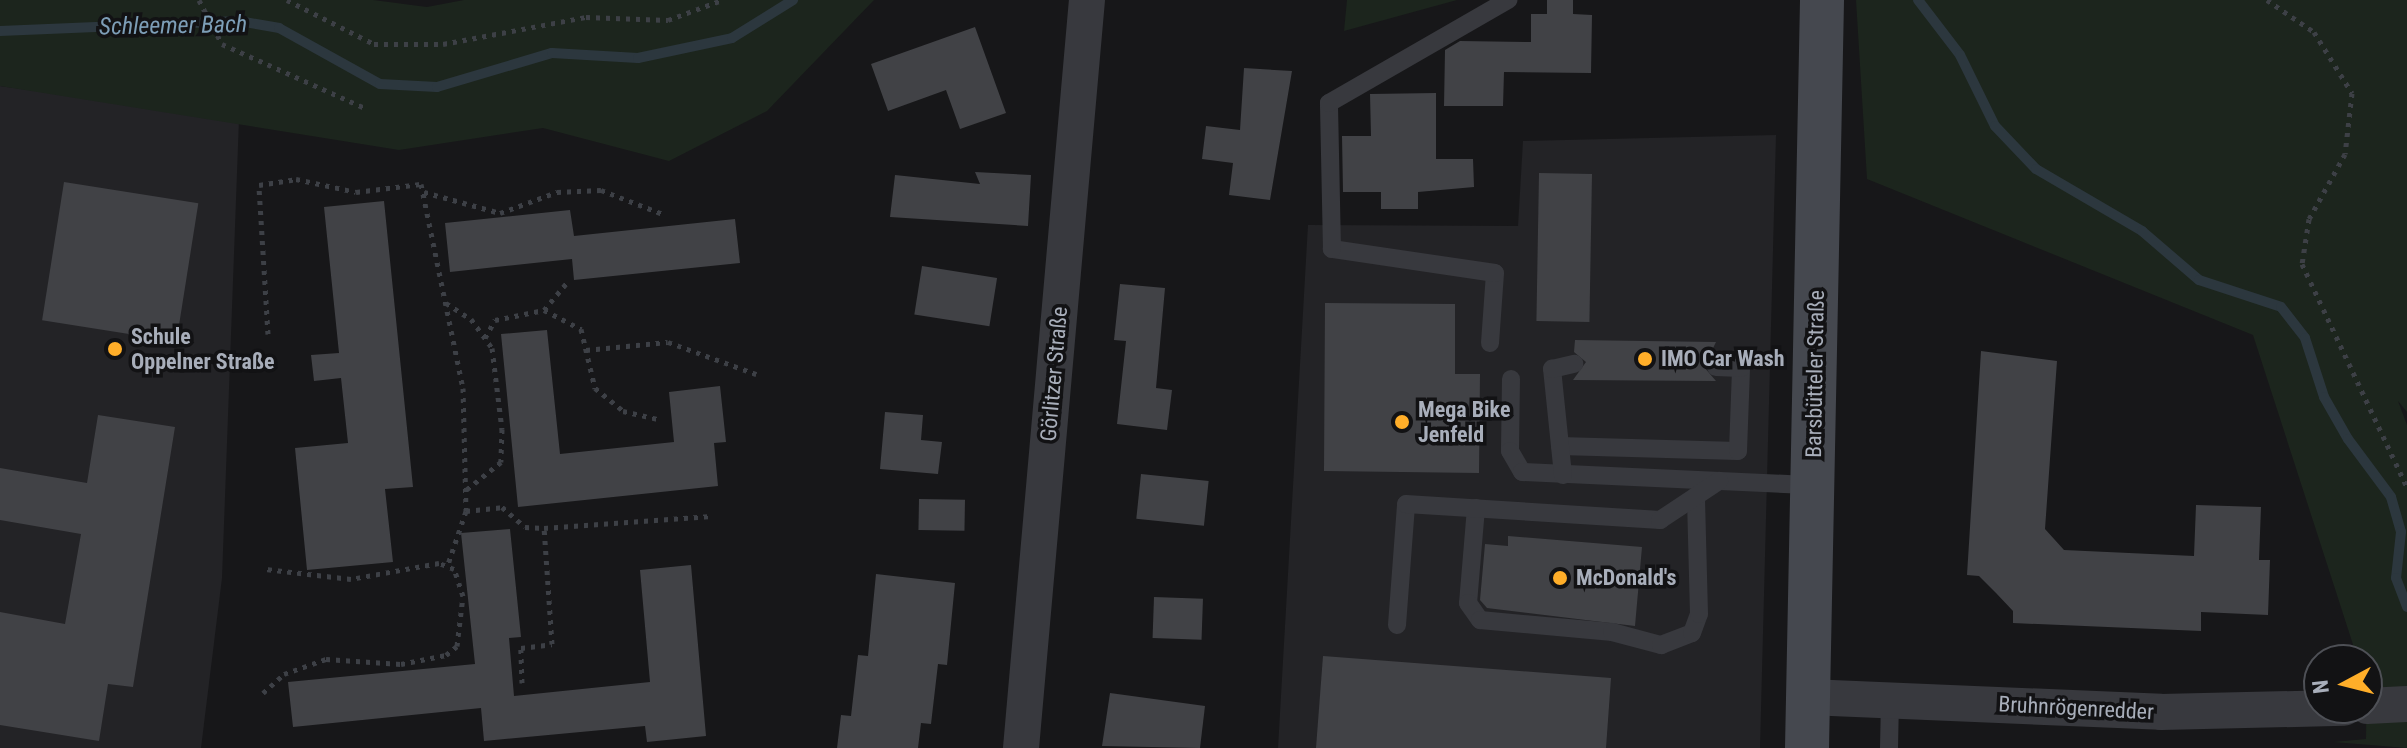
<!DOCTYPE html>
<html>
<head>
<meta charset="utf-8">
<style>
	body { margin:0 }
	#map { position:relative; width:2407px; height:748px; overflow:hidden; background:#171719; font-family:"Roboto Condensed",sans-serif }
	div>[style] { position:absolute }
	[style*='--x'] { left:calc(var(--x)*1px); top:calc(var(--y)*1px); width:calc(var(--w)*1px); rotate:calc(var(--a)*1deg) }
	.built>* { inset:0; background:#232326 }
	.green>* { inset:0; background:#1c251d }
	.stream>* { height:10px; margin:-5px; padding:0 5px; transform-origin:5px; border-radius:5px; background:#2c373e }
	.building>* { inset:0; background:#414246; transform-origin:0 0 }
	.path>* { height:5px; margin-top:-2.5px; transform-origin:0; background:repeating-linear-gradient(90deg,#3d4046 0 4px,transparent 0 10px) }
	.lane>* { height:18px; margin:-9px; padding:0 9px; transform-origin:9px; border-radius:9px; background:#38393e }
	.street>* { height:36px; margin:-18px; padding:0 18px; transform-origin:18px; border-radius:18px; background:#38393e }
	.secondary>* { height:44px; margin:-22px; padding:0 22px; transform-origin:22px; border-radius:22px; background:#45484f }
	.dots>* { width:22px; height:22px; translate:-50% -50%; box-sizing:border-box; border:4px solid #121214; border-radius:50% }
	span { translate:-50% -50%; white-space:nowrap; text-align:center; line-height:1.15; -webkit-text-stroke:7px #121214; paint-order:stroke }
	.poi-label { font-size:22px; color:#a8aeba; font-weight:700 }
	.left { translate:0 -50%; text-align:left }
	.street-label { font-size:22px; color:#a8aeba }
	.water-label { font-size:24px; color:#7d9eb7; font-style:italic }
	.north { position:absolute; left:2303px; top:644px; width:80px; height:80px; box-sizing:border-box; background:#121214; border:2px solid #4e5056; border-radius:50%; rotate:263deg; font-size:22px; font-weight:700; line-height:32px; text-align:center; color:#a8aeba }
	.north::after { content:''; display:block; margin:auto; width:28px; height:36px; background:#ffae29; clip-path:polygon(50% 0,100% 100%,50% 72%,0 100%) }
</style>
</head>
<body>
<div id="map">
	<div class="built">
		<i style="clip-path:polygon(0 86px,239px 119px,222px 578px,201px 748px,0 748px)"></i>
		<i style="clip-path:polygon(1776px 135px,1760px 748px,1278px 748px,1308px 225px,1518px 226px,1523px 141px)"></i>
	</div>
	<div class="green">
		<i style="clip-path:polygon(0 0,373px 0,427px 7px,464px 0,874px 0,767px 111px,669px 161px,543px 128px,399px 150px,0 86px)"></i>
		<i style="clip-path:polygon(1347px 0,1457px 0,1344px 31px)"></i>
		<i style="clip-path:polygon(1856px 0,2407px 0,2407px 412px,2398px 401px,2407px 425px,2407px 748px,2333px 742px,2366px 739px,2367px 660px,2358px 660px,2253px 335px,1867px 179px)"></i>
	</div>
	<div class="stream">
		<i style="--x:1918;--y:0;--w:69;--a:52.6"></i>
		<i style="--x:1960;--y:55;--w:79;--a:63.8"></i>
		<i style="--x:1995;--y:126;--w:59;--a:46.4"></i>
		<i style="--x:2036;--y:169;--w:123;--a:30.3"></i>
		<i style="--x:2142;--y:231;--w:75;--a:40.7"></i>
		<i style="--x:2199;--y:280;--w:86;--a:18.2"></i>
		<i style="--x:2281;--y:307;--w:39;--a:52"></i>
		<i style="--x:2305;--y:338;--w:62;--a:72.1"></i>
		<i style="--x:2324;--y:397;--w:48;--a:60.3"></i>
		<i style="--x:2348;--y:439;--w:72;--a:53.4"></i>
		<i style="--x:2391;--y:497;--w:36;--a:74"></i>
		<i style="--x:2401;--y:532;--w:46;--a:96.2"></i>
		<i style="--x:2396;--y:578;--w:31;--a:69"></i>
		<i style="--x:0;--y:31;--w:239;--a:-2.4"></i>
		<i style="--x:239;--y:21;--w:41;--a:9.9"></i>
		<i style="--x:279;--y:28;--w:115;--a:29"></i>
		<i style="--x:380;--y:84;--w:57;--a:3"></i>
		<i style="--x:437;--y:87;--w:120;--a:-16.5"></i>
		<i style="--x:552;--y:53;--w:86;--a:3.3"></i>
		<i style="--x:638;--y:58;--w:96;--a:-12"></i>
		<i style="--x:732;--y:38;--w:72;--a:-31.9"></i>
	</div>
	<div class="building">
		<i style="clip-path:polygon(1547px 0,1573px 0,1573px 14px,1592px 15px,1591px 73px,1504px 72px,1503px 106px,1444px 106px,1445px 50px,1460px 41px,1531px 42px,1531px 14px,1547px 14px)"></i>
		<i style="clip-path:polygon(975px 27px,1006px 113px,960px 129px,946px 90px,888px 111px,871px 64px)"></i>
		<i style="clip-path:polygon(1244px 68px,1292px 71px,1270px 200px,1229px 195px,1233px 163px,1202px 159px,1206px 126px,1240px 130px)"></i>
		<i style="clip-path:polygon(1436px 93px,1436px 159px,1473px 159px,1474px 187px,1418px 192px,1418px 209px,1381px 209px,1381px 192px,1343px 192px,1342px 136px,1371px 136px,1370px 94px)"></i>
		<i style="clip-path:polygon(975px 172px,1031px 175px,1028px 226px,890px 217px,895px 175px,980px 184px)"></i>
		<i style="left:1539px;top:173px;width:53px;height:148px;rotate:1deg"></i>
		<i style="left:64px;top:182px;width:136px;height:140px;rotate:9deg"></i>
		<i style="clip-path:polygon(384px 201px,413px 487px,385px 489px,393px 562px,307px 570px,295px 448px,348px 443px,341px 378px,314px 381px,311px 355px,339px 353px,324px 207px)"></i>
		<i style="clip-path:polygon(570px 210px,574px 236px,735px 219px,740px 263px,574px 280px,572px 259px,450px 272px,445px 223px)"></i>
		<i style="left:922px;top:266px;width:76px;height:49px;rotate:9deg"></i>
		<i style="clip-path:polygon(1120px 284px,1165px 288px,1156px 388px,1172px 390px,1167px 430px,1117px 424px,1126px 341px,1114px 340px)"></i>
		<i style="clip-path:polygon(1325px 303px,1455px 304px,1455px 374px,1480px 374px,1479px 473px,1324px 471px)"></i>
		<i style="clip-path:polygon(547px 330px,560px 454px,674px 442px,669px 392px,720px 386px,726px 442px,714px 443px,718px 486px,518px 507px,501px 334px)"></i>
		<i style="clip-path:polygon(1575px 340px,1716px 342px,1704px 367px,1716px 381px,1573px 380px,1586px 362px,1574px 352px)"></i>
		<i style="clip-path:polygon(1981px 351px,2057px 361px,2045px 529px,2064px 550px,2194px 556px,2196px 505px,2261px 507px,2259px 560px,2270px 560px,2268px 615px,2201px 612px,2201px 631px,2013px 623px,2013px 611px,1996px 593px,1979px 576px,1967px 575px)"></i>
		<i style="clip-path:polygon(885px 412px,923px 415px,921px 440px,942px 442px,938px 474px,880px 469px)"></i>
		<i style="clip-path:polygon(98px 415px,175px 427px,133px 687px,108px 684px,99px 741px,0 725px,0 612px,65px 624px,81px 534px,0 520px,0 468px,87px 483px)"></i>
		<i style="left:1141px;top:474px;width:68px;height:45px;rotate:6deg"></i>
		<i style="left:919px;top:499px;width:46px;height:31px;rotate:1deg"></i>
		<i style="clip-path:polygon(510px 529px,521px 637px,509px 638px,514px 696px,650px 682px,640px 570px,691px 565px,706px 736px,647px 742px,645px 726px,484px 741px,481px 708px,293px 727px,288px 682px,475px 664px,461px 533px)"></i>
		<i style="clip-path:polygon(1508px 536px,1642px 547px,1635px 626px,1487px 608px,1480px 600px,1485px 544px,1508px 546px)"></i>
		<i style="clip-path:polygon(876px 574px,955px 583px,947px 665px,938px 664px,931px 724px,921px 723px,918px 748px,837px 748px,841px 715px,851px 716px,858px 655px,868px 656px)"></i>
		<i style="left:1154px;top:597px;width:49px;height:41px;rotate:2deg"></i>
		<i style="clip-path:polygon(1323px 656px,1611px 678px,1606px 748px,1316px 748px)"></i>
		<i style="clip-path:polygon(1110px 693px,1205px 706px,1200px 748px,1102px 746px)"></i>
	</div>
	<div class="path">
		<i style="--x:199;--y:0;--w:50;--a:62.4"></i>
		<i style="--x:222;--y:44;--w:159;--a:24.1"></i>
		<i style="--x:287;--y:0;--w:97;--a:26.8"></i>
		<i style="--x:374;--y:44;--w:69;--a:0"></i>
		<i style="--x:443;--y:44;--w:146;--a:-10.7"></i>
		<i style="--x:586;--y:17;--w:82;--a:2.1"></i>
		<i style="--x:668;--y:20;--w:58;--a:-20.3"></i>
		<i style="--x:2267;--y:0;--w:57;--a:34.2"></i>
		<i style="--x:2314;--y:32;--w:72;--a:58.1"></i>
		<i style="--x:2352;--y:93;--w:61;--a:96.5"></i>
		<i style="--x:2345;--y:154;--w:74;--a:119"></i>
		<i style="--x:2309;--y:219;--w:46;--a:98.8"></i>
		<i style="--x:2302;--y:264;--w:246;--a:64.8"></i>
		<i style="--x:424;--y:192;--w:79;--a:15.4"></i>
		<i style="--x:500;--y:213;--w:61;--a:-20.2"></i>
		<i style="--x:557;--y:192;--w:44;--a:-2.6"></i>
		<i style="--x:601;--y:190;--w:66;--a:21.2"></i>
		<i style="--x:446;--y:303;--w:30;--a:33"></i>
		<i style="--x:471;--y:319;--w:36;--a:54"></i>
		<i style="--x:492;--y:348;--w:82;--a:83"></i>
		<i style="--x:502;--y:429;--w:33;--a:92"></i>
		<i style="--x:501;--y:462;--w:45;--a:141.3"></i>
		<i style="--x:544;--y:310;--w:42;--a:27.2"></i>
		<i style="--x:581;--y:329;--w:61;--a:76.7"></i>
		<i style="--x:595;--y:388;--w:36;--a:39"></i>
		<i style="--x:623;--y:411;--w:35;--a:13"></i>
		<i style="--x:268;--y:334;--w:149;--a:-93.5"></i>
		<i style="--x:259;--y:185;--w:37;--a:-9"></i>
		<i style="--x:296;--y:179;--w:61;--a:12.2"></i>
		<i style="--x:356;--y:192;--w:65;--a:-7"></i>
		<i style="--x:421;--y:184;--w:208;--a:78.4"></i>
		<i style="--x:463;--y:388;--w:123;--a:88.6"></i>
		<i style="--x:466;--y:511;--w:59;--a:108.7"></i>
		<i style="--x:485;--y:338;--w:21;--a:-61"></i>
		<i style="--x:495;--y:320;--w:50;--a:-11.5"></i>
		<i style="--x:544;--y:310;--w:35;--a:-50"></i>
		<i style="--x:586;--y:350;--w:82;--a:-5.6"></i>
		<i style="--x:668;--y:342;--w:94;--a:20"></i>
		<i style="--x:466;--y:511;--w:36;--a:-6"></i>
		<i style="--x:502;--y:507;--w:30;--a:41"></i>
		<i style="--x:525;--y:527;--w:19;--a:3"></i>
		<i style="--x:544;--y:528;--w:168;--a:-4.1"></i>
		<i style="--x:522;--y:683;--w:35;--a:-92"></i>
		<i style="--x:521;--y:648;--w:31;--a:-7"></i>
		<i style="--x:552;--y:644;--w:116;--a:-93.9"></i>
		<i style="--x:263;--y:693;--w:28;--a:-42"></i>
		<i style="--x:284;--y:674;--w:45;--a:-19.7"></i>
		<i style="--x:326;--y:659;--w:75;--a:3.8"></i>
		<i style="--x:401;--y:664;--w:46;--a:-11.3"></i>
		<i style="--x:446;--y:655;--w:14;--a:-39"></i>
		<i style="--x:457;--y:646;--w:50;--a:-83.2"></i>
		<i style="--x:463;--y:596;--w:28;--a:-108"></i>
		<i style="--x:454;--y:569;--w:16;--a:-158"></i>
		<i style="--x:439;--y:563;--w:89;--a:169.7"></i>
		<i style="--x:351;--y:579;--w:86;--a:-173.3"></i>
	</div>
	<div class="lane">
		<i style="--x:1490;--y:343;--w:70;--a:-85.9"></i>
		<i style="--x:1495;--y:273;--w:165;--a:-171.6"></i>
		<i style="--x:1332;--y:249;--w:146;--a:-91.2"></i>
		<i style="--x:1329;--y:103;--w:207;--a:-29.9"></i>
		<i style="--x:1511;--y:379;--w:72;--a:90.8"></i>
		<i style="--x:1510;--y:451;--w:24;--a:60"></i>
		<i style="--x:1522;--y:472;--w:291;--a:2.6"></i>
		<i style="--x:1560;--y:446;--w:178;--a:1.6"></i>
		<i style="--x:1738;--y:451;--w:83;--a:-87.9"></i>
		<i style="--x:1741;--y:368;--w:25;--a:-178"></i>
		<i style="--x:1563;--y:475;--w:107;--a:-95.9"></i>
		<i style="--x:1552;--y:369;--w:23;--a:-13"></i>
		<i style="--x:1476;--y:508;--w:95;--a:94.8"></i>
		<i style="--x:1468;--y:603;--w:21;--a:55"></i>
		<i style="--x:1480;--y:620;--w:133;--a:5.2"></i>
		<i style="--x:1612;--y:632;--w:51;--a:14.9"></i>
		<i style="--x:1661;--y:645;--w:33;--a:-21"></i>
		<i style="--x:1692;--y:633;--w:20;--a:-70"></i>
		<i style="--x:1699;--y:614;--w:118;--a:-91.5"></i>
		<i style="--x:1397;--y:625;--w:121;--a:-85.7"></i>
		<i style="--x:1406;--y:504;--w:255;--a:3.6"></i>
		<i style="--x:1660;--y:520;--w:71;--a:-33.5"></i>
		<i style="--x:1889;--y:748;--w:49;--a:-88.8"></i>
	</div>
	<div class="street">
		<i style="--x:1808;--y:697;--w:353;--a:2.4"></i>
		<i style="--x:2161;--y:712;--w:183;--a:-1.3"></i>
		<i style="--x:2367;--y:706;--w:40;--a:-2.9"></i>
		<i style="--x:1021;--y:748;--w:751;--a:-84.96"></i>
	</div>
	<div class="secondary">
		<i style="--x:1807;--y:748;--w:748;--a:-88.85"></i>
	</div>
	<div class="dots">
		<i style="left:115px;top:349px;background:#ffae29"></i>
		<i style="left:1645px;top:359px;background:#ffae29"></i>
		<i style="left:1402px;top:422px;background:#ffae29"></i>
		<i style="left:1560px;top:578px;background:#ffae29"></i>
	</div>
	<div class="poi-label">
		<span class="left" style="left:131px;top:349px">Schule<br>Oppelner Straße</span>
		<span class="left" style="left:1661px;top:359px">IMO Car Wash</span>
		<span class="left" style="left:1418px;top:422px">Mega Bike<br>Jenfeld</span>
		<span class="left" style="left:1576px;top:578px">McDonald's</span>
	</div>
	<div class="street-label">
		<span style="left:1054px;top:374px;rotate:-85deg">Görlitzer Straße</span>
		<span style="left:1815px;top:374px;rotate:-89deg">Barsbütteler Straße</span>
		<span style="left:2076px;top:708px;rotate:3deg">Bruhnrögenredder</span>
	</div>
	<div class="water-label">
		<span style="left:173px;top:26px;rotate:-1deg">Schleemer Bach</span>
	</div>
	<div class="north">N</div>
</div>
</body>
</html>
